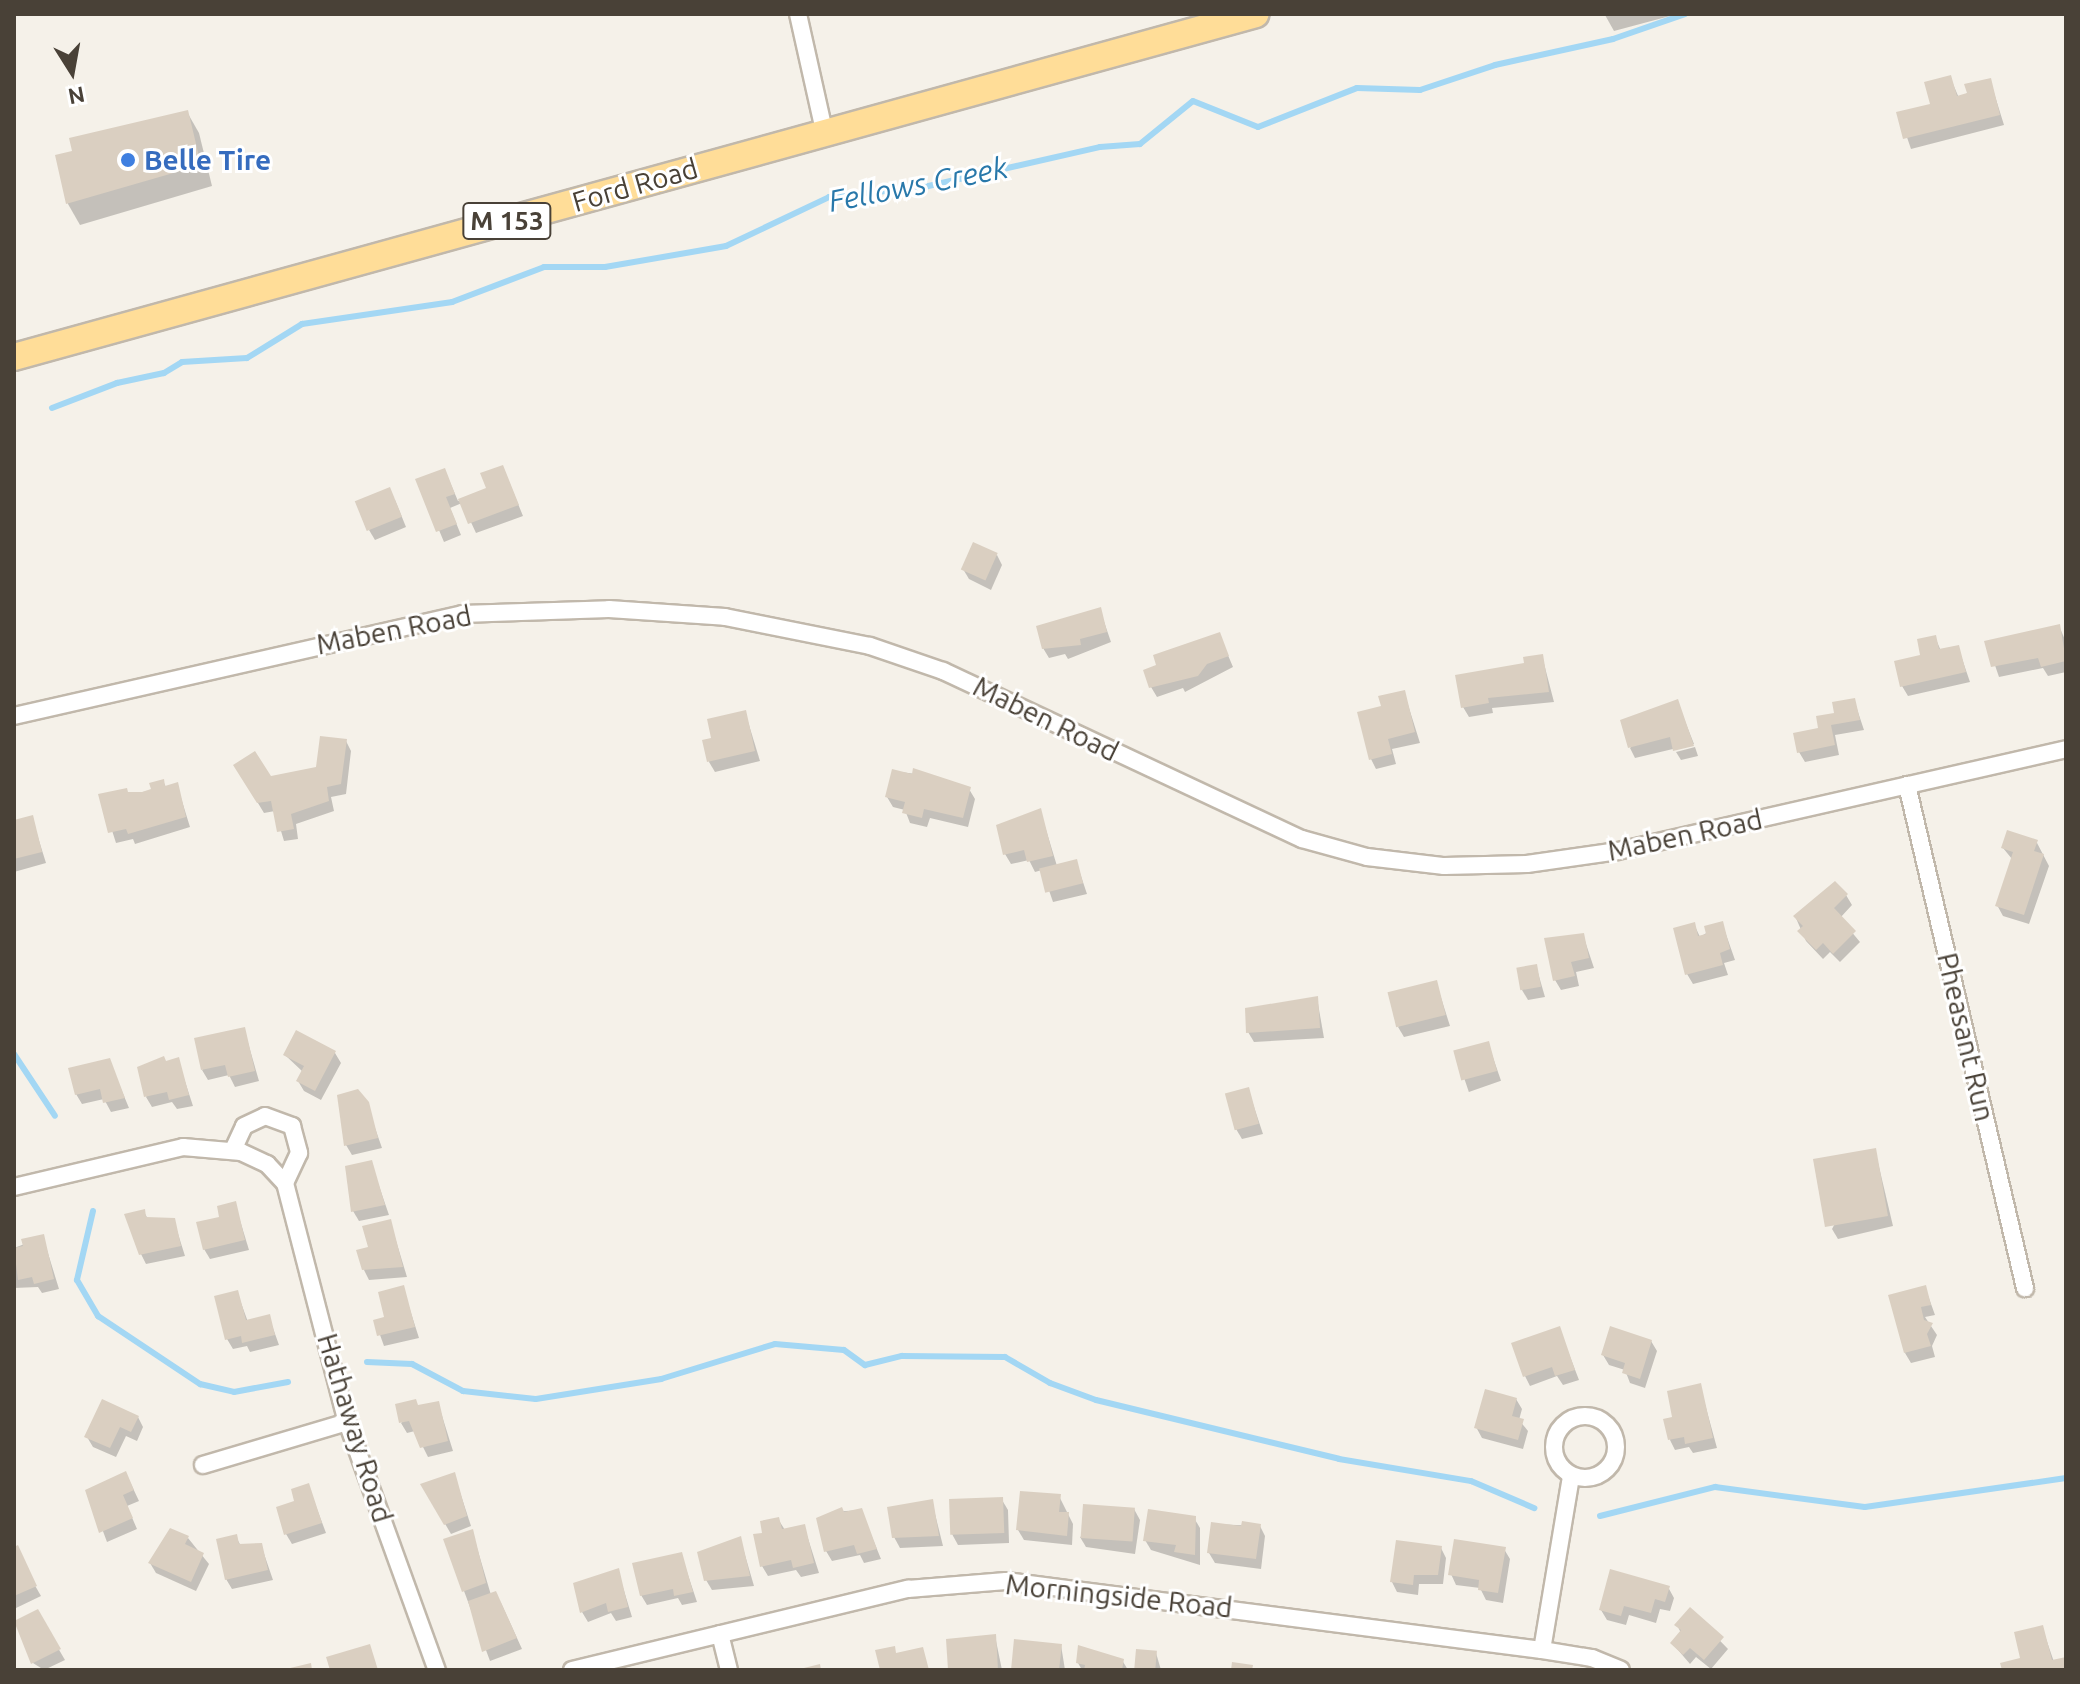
<!DOCTYPE html>
<html>
<head>
<meta charset="utf-8">
<style>
	body { margin:0 }
	#map { position:relative; width:2080px; height:1684px; overflow:hidden; background:#f5f1e9; font-family:Ubuntu,sans-serif }
	div>[style] { position:absolute }
	[style*='--x'] { left:calc(var(--x)*1px); top:calc(var(--y)*1px); width:calc(var(--w)*1px); rotate:calc(var(--a)*1deg) }
	.shadow>* { inset:0; background:#0003; transform-origin:0 0 }
	.stream>* { height:6px; margin:-3px; padding:0 3px; transform-origin:3px; border-radius:3px; background:#a3d7f4 }
	.building>* { inset:0; background:#dacfc1; transform-origin:0 0 }
	.roads { filter:drop-shadow(2px 0 #c1b8ab) drop-shadow(-2px 0 #c1b8ab) drop-shadow(0 2px #c1b8ab) drop-shadow(0 -2px #c1b8ab) }
	.minor>* { height:16px; margin:-8px; padding:0 8px; transform-origin:8px; border-radius:8px; background:#fff }
	.minor>.ring { margin:-8px; padding:0; box-sizing:content-box; background:none; border:16px solid #fff; border-radius:50% }
	.primary>* { height:26px; margin:-13px; padding:0 13px; transform-origin:13px; border-radius:13px; background:#ffdd98 }
	.dots>* { width:22px; height:22px; translate:-50% -50%; box-sizing:border-box; border:4px solid #fff; border-radius:50% }
	span { translate:-50% -50%; white-space:nowrap; text-align:center; line-height:1.15; -webkit-text-stroke:6px #fff; paint-order:stroke }
	.shield-label span { padding:2px 6px; background:#fff; border:2px solid; border-radius:6px; -webkit-text-stroke-width:0 }
	.shield-label { font-size:26px; color:#494137; font-weight:700 }
	.shop-label { font-size:28px; color:#366cbe; font-weight:700 }
	.left { translate:0 -50%; text-align:left }
	.street-label { font-size:28px; color:#494137 }
	.water-label { font-size:30px; color:#2878aa; font-style:italic }
	.frame { position:absolute; inset:0; border:16px solid #494137; pointer-events:none }
	.north { position:absolute; left:32px; top:32px; width:80px; height:80px; -webkit-text-stroke:6px #fff; paint-order:stroke; rotate:169deg; font-size:22px; font-weight:700; line-height:32px; text-align:center; color:#494137 }
	.north::after { content:''; display:block; margin:auto; width:28px; height:36px; background:#494137; clip-path:polygon(50% 0,100% 100%,50% 72%,0 100%) }
</style>
</head>
<body>
<div id="map">
	<div class="shadow">
		<i style="clip-path:polygon(1605px 15px,1695px 14px,1695px 16px,1670px 16px,1614px 31px)"></i>
		<i style="clip-path:polygon(1950px 77px,1959px 98px,1990px 80px,2004px 125px,1911px 149px,1899px 114px,1932px 105px)"></i>
		<i style="clip-path:polygon(187px 112px,199px 133px,212px 186px,80px 225px,68px 204px,57px 157px)"></i>
		<i style="clip-path:polygon(503px 467px,523px 516px,476px 533px,462px 503px,450px 508px,461px 535px,444px 542px,418px 480px,449px 480px,458px 501px,488px 490px)"></i>
		<i style="clip-path:polygon(395px 500px,406px 527px,375px 540px,369px 530px)"></i>
		<i style="clip-path:polygon(997px 555px,1002px 565px,991px 590px,969px 579px,963px 569px)"></i>
		<i style="clip-path:polygon(1100px 610px,1111px 642px,1068px 659px,1065px 654px,1049px 658px,1043px 648px)"></i>
		<i style="clip-path:polygon(2059px 626px,2066px 642px,2066px 672px,2048px 676px,2043px 668px,1999px 677px,1987px 642px)"></i>
		<i style="clip-path:polygon(1219px 634px,1233px 667px,1185px 692px,1183px 688px,1157px 697px,1151px 687px)"></i>
		<i style="clip-path:polygon(1935px 637px,1941px 651px,1958px 647px,1970px 682px,1908px 696px,1902px 686px)"></i>
		<i style="clip-path:polygon(1542px 656px,1554px 702px,1492px 708px,1493px 713px,1469px 717px,1463px 707px)"></i>
		<i style="clip-path:polygon(1404px 692px,1420px 743px,1392px 749px,1396px 764px,1376px 769px,1371px 759px)"></i>
		<i style="clip-path:polygon(1854px 700px,1864px 730px,1835px 735px,1839px 755px,1805px 762px,1799px 752px)"></i>
		<i style="clip-path:polygon(1677px 701px,1694px 744px,1635px 758px,1630px 748px)"></i>
		<i style="clip-path:polygon(745px 712px,760px 761px,715px 772px,709px 762px,714px 740px)"></i>
		<i style="clip-path:polygon(346px 741px,351px 751px,346px 794px,331px 797px,334px 811px,296px 824px,298px 839px,284px 841px,275px 811px,264px 813px,235px 765px,270px 778px,318px 768px)"></i>
		<i style="clip-path:polygon(1695px 747px,1698px 756px,1681px 760px,1676px 752px)"></i>
		<i style="clip-path:polygon(893px 771px,939px 777px,969px 789px,975px 799px,968px 827px,930px 818px,927px 827px,910px 823px,905px 810px,893px 807px,887px 797px)"></i>
		<i style="clip-path:polygon(163px 781px,166px 787px,177px 785px,190px 827px,135px 844px,133px 839px,116px 843px,101px 796px,153px 791px)"></i>
		<i style="clip-path:polygon(1040px 810px,1057px 866px,1076px 861px,1087px 894px,1053px 902px,1042px 870px,1035px 872px,1029px 860px,1011px 864px,1005px 854px)"></i>
		<i style="clip-path:polygon(32px 818px,46px 863px,14px 872px,14px 822px)"></i>
		<i style="clip-path:polygon(2036px 841px,2049px 866px,2029px 924px,2003px 916px,1997px 905px,2012px 859px,2003px 848px)"></i>
		<i style="clip-path:polygon(1846px 895px,1852px 905px,1840px 918px,1860px 942px,1840px 962px,1830px 952px,1823px 959px,1806px 941px,1795px 916px)"></i>
		<i style="clip-path:polygon(1722px 923px,1735px 960px,1724px 963px,1728px 975px,1693px 984px,1687px 974px,1694px 924px,1700px 937px)"></i>
		<i style="clip-path:polygon(1583px 935px,1594px 968px,1576px 972px,1579px 986px,1561px 990px,1555px 980px)"></i>
		<i style="clip-path:polygon(1536px 966px,1545px 997px,1528px 1000px,1522px 990px)"></i>
		<i style="clip-path:polygon(1436px 982px,1450px 1026px,1404px 1037px,1398px 1027px)"></i>
		<i style="clip-path:polygon(1317px 998px,1324px 1038px,1254px 1042px,1248px 1032px)"></i>
		<i style="clip-path:polygon(244px 1029px,259px 1081px,235px 1087px,229px 1075px,208px 1080px,202px 1070px)"></i>
		<i style="left:1488px;top:1043px;width:40px;height:34px;rotate:71deg"></i>
		<i style="clip-path:polygon(335px 1053px,341px 1063px,321px 1100px,304px 1091px,298px 1081px,303px 1072px,285px 1055px)"></i>
		<i style="clip-path:polygon(109px 1060px,129px 1108px,111px 1112px,104px 1099px,82px 1104px,76px 1094px)"></i>
		<i style="clip-path:polygon(178px 1060px,193px 1106px,177px 1109px,172px 1102px,152px 1107px,146px 1097px,166px 1063px)"></i>
		<i style="clip-path:polygon(1248px 1089px,1263px 1134px,1242px 1139px,1236px 1129px)"></i>
		<i style="clip-path:polygon(367px 1105px,382px 1148px,352px 1155px,346px 1145px)"></i>
		<i style="clip-path:polygon(1875px 1150px,1893px 1226px,1838px 1239px,1832px 1229px)"></i>
		<i style="clip-path:polygon(371px 1163px,389px 1215px,359px 1221px,353px 1211px)"></i>
		<i style="clip-path:polygon(235px 1204px,249px 1250px,210px 1259px,204px 1249px)"></i>
		<i style="clip-path:polygon(144px 1212px,148px 1219px,174px 1221px,185px 1256px,146px 1264px,141px 1254px)"></i>
		<i style="clip-path:polygon(390px 1221px,407px 1277px,369px 1280px,364px 1270px)"></i>
		<i style="clip-path:polygon(43px 1237px,59px 1289px,42px 1293px,38px 1287px,14px 1288px,14px 1248px)"></i>
		<i style="clip-path:polygon(1925px 1287px,1935px 1315px,1925px 1317px,1937px 1335px,1932px 1346px,1935px 1357px,1911px 1363px,1905px 1353px)"></i>
		<i style="clip-path:polygon(403px 1288px,419px 1338px,384px 1346px,375px 1321px,387px 1318px)"></i>
		<i style="clip-path:polygon(237px 1292px,248px 1322px,269px 1317px,279px 1345px,250px 1352px,247px 1346px,233px 1349px,227px 1339px)"></i>
		<i style="clip-path:polygon(1559px 1328px,1579px 1380px,1563px 1385px,1557px 1376px,1530px 1386px,1525px 1376px)"></i>
		<i style="clip-path:polygon(1651px 1341px,1657px 1351px,1645px 1388px,1630px 1383px,1625px 1370px,1609px 1365px,1603px 1355px)"></i>
		<i style="clip-path:polygon(1700px 1386px,1717px 1448px,1693px 1453px,1689px 1447px,1675px 1450px,1670px 1440px,1675px 1418px)"></i>
		<i style="clip-path:polygon(1516px 1399px,1522px 1409px,1519px 1420px,1528px 1431px,1523px 1449px,1482px 1438px,1476px 1427px)"></i>
		<i style="clip-path:polygon(438px 1403px,453px 1451px,428px 1457px,415px 1431px,407px 1433px,401px 1423px,419px 1407px)"></i>
		<i style="clip-path:polygon(138px 1417px,143px 1427px,137px 1441px,126px 1436px,116px 1457px,93px 1447px,87px 1437px)"></i>
		<i style="clip-path:polygon(454px 1474px,471px 1526px,451px 1534px,423px 1486px)"></i>
		<i style="clip-path:polygon(131px 1484px,139px 1501px,127px 1506px,137px 1529px,107px 1542px,88px 1491px)"></i>
		<i style="clip-path:polygon(308px 1485px,326px 1533px,292px 1544px,286px 1534px)"></i>
		<i style="clip-path:polygon(1059px 1496px,1073px 1524px,1072px 1545px,1024px 1540px,1018px 1530px)"></i>
		<i style="clip-path:polygon(1002px 1500px,1008px 1510px,1009px 1543px,958px 1545px,952px 1534px)"></i>
		<i style="clip-path:polygon(932px 1502px,943px 1546px,900px 1548px,894px 1537px)"></i>
		<i style="clip-path:polygon(1134px 1509px,1140px 1520px,1135px 1554px,1086px 1547px,1080px 1537px)"></i>
		<i style="clip-path:polygon(861px 1510px,881px 1559px,864px 1563px,860px 1555px,832px 1561px,826px 1551px,831px 1512px)"></i>
		<i style="clip-path:polygon(1194px 1518px,1200px 1528px,1200px 1565px,1151px 1550px,1145px 1540px)"></i>
		<i style="clip-path:polygon(778px 1519px,785px 1530px,804px 1526px,819px 1573px,801px 1577px,796px 1570px,768px 1576px,762px 1566px,765px 1534px)"></i>
		<i style="clip-path:polygon(1213px 1524px,1260px 1526px,1265px 1536px,1261px 1569px,1215px 1563px,1209px 1553px)"></i>
		<i style="clip-path:polygon(472px 1531px,491px 1595px,501px 1603px,522px 1649px,490px 1661px,464px 1591px)"></i>
		<i style="clip-path:polygon(236px 1537px,241px 1546px,261px 1545px,273px 1580px,232px 1589px,226px 1579px)"></i>
		<i style="clip-path:polygon(188px 1538px,209px 1564px,196px 1591px,156px 1573px,150px 1563px)"></i>
		<i style="clip-path:polygon(740px 1538px,754px 1586px,712px 1590px,706px 1580px)"></i>
		<i style="clip-path:polygon(1441px 1548px,1446px 1558px,1443px 1584px,1419px 1584px,1418px 1595px,1397px 1592px,1392px 1582px)"></i>
		<i style="clip-path:polygon(14px 1549px,41px 1596px,14px 1609px)"></i>
		<i style="clip-path:polygon(1504px 1549px,1510px 1559px,1503px 1603px,1486px 1600px,1480px 1588px,1456px 1585px,1451px 1574px)"></i>
		<i style="clip-path:polygon(681px 1554px,697px 1602px,682px 1605px,678px 1598px,647px 1605px,641px 1595px)"></i>
		<i style="clip-path:polygon(618px 1571px,632px 1617px,616px 1621px,611px 1613px,588px 1622px,582px 1612px)"></i>
		<i style="clip-path:polygon(1668px 1587px,1674px 1598px,1670px 1611px,1660px 1609px,1656px 1623px,1629px 1615px,1626px 1625px,1607px 1620px,1601px 1610px)"></i>
		<i style="clip-path:polygon(1690px 1610px,1728px 1649px,1711px 1669px,1696px 1657px,1690px 1664px,1672px 1643px,1681px 1633px,1677px 1625px)"></i>
		<i style="clip-path:polygon(37px 1612px,65px 1660px,44px 1670px,33px 1663px)"></i>
		<i style="clip-path:polygon(2042px 1627px,2054px 1662px,2066px 1659px,2066px 1670px,2004px 1670px,2022px 1659px)"></i>
		<i style="clip-path:polygon(995px 1636px,1002px 1670px,950px 1670px)"></i>
		<i style="clip-path:polygon(1061px 1645px,1065px 1670px,1014px 1670px)"></i>
		<i style="clip-path:polygon(1156px 1653px,1161px 1670px,1138px 1670px)"></i>
		<i style="clip-path:polygon(1122px 1660px,1128px 1670px,1082px 1670px,1078px 1663px)"></i>
	</div>
	<div class="stream">
		<i style="--x:52;--y:408;--w:70;--a:-21"></i>
		<i style="--x:117;--y:383;--w:48;--a:-12"></i>
		<i style="--x:164;--y:373;--w:21;--a:-31"></i>
		<i style="--x:182;--y:362;--w:65;--a:-3.5"></i>
		<i style="--x:247;--y:358;--w:65;--a:-31.7"></i>
		<i style="--x:302;--y:324;--w:152;--a:-8.3"></i>
		<i style="--x:452;--y:302;--w:98;--a:-20.8"></i>
		<i style="--x:544;--y:267;--w:61;--a:0"></i>
		<i style="--x:605;--y:267;--w:123;--a:-9.8"></i>
		<i style="--x:726;--y:246;--w:114;--a:-25.4"></i>
		<i style="--x:829;--y:197;--w:96;--a:-6"></i>
		<i style="--x:924;--y:187;--w:180;--a:-12.8"></i>
		<i style="--x:1100;--y:147;--w:40;--a:-4.3"></i>
		<i style="--x:1140;--y:144;--w:68;--a:-39.1"></i>
		<i style="--x:1193;--y:101;--w:70;--a:21.8"></i>
		<i style="--x:1258;--y:127;--w:106;--a:-21.5"></i>
		<i style="--x:1357;--y:88;--w:63;--a:1.8"></i>
		<i style="--x:1420;--y:90;--w:79;--a:-18.4"></i>
		<i style="--x:1495;--y:65;--w:121;--a:-12.4"></i>
		<i style="--x:1613;--y:39;--w:76;--a:-19.1"></i>
		<i style="--x:14;--y:1054;--w:74;--a:56.5"></i>
		<i style="--x:93;--y:1211;--w:71;--a:103.1"></i>
		<i style="--x:77;--y:1280;--w:42;--a:59.7"></i>
		<i style="--x:98;--y:1316;--w:123;--a:33.7"></i>
		<i style="--x:200;--y:1384;--w:35;--a:13"></i>
		<i style="--x:234;--y:1392;--w:55;--a:-10.5"></i>
		<i style="--x:367;--y:1362;--w:45;--a:2.5"></i>
		<i style="--x:412;--y:1364;--w:58;--a:27.9"></i>
		<i style="--x:463;--y:1391;--w:73;--a:6.3"></i>
		<i style="--x:536;--y:1399;--w:127;--a:-9.1"></i>
		<i style="--x:661;--y:1379;--w:119;--a:-17.1"></i>
		<i style="--x:775;--y:1344;--w:69;--a:5"></i>
		<i style="--x:844;--y:1350;--w:26;--a:36"></i>
		<i style="--x:865;--y:1365;--w:38;--a:-14"></i>
		<i style="--x:902;--y:1356;--w:103;--a:0.6"></i>
		<i style="--x:1005;--y:1357;--w:52;--a:30"></i>
		<i style="--x:1050;--y:1383;--w:49;--a:20.3"></i>
		<i style="--x:1096;--y:1400;--w:250;--a:13.6"></i>
		<i style="--x:1339;--y:1459;--w:134;--a:9.5"></i>
		<i style="--x:1471;--y:1481;--w:69;--a:23.2"></i>
		<i style="--x:1600;--y:1516;--w:119;--a:-14.2"></i>
		<i style="--x:1715;--y:1487;--w:151;--a:7.6"></i>
		<i style="--x:1865;--y:1507;--w:203;--a:-8.2"></i>
	</div>
	<div class="building">
		<i style="clip-path:polygon(1951px 75px,1957px 96px,1967px 93px,1964px 84px,1991px 78px,2000px 115px,1903px 139px,1896px 112px,1930px 104px,1924px 82px)"></i>
		<i style="clip-path:polygon(188px 110px,201px 165px,66px 204px,55px 155px,72px 151px,69px 138px)"></i>
		<i style="clip-path:polygon(503px 465px,519px 505px,468px 524px,458px 499px,486px 488px,480px 473px)"></i>
		<i style="clip-path:polygon(445px 468px,455px 494px,446px 497px,457px 524px,436px 532px,415px 479px)"></i>
		<i style="left:390px;top:487px;width:32px;height:38px;rotate:68deg"></i>
		<i style="left:973px;top:542px;width:27px;height:30px;rotate:24deg"></i>
		<i style="clip-path:polygon(1101px 607px,1107px 632px,1080px 639px,1081px 645px,1042px 649px,1036px 626px)"></i>
		<i style="clip-path:polygon(2060px 624px,2066px 661px,2041px 667px,2038px 658px,1991px 667px,1984px 641px)"></i>
		<i style="clip-path:polygon(1220px 632px,1229px 656px,1207px 664px,1198px 676px,1149px 688px,1143px 670px,1156px 665px,1153px 655px)"></i>
		<i style="clip-path:polygon(1936px 635px,1939px 649px,1959px 645px,1966px 672px,1900px 687px,1894px 661px,1920px 655px,1917px 639px)"></i>
		<i style="clip-path:polygon(1543px 654px,1549px 692px,1488px 698px,1489px 703px,1461px 708px,1455px 675px,1524px 663px,1523px 657px)"></i>
		<i style="clip-path:polygon(1405px 690px,1415px 732px,1388px 739px,1392px 754px,1369px 760px,1357px 712px,1381px 706px,1378px 696px)"></i>
		<i style="clip-path:polygon(1855px 698px,1860px 720px,1831px 725px,1835px 745px,1797px 753px,1793px 733px,1818px 728px,1816px 716px,1834px 713px,1832px 702px)"></i>
		<i style="clip-path:polygon(1678px 699px,1694px 746px,1673px 751px,1670px 737px,1628px 748px,1620px 720px)"></i>
		<i style="clip-path:polygon(746px 710px,755px 751px,707px 762px,702px 740px,711px 738px,707px 719px)"></i>
		<i style="clip-path:polygon(320px 736px,347px 739px,341px 784px,327px 787px,329px 801px,291px 814px,294px 829px,277px 832px,271px 801px,257px 803px,233px 765px,255px 751px,271px 776px,316px 767px)"></i>
		<i style="clip-path:polygon(913px 768px,971px 787px,963px 818px,924px 809px,922px 818px,902px 813px,905px 802px,885px 797px,892px 769px,912px 774px)"></i>
		<i style="clip-path:polygon(164px 779px,165px 786px,178px 782px,186px 817px,128px 834px,126px 829px,108px 833px,98px 794px,127px 788px,128px 792px,142px 792px,151px 789px,149px 783px)"></i>
		<i style="clip-path:polygon(1041px 808px,1053px 856px,1027px 862px,1024px 850px,1003px 855px,996px 825px)"></i>
		<i style="clip-path:polygon(33px 815px,42px 852px,14px 859px,14px 820px)"></i>
		<i style="clip-path:polygon(2007px 830px,2038px 840px,2034px 851px,2044px 854px,2024px 915px,1995px 906px,2013px 852px,2001px 848px)"></i>
		<i style="left:1077px;top:859px;width:25px;height:39px;rotate:76deg"></i>
		<i style="clip-path:polygon(1835px 881px,1848px 894px,1834px 908px,1856px 931px,1833px 954px,1823px 943px,1816px 950px,1797px 931px,1803px 926px,1793px 916px)"></i>
		<i style="clip-path:polygon(1723px 921px,1730px 949px,1720px 953px,1723px 965px,1685px 975px,1673px 928px,1695px 922px,1698px 936px,1706px 934px,1704px 926px)"></i>
		<i style="clip-path:polygon(1584px 933px,1589px 958px,1571px 962px,1575px 976px,1553px 981px,1544px 938px)"></i>
		<i style="left:1537px;top:964px;width:23px;height:21px;rotate:80deg"></i>
		<i style="left:1437px;top:980px;width:36px;height:51px;rotate:76deg"></i>
		<i style="clip-path:polygon(1318px 996px,1320px 1028px,1246px 1033px,1245px 1008px)"></i>
		<i style="clip-path:polygon(245px 1027px,255px 1071px,228px 1077px,225px 1065px,201px 1070px,194px 1038px)"></i>
		<i style="clip-path:polygon(296px 1030px,336px 1051px,315px 1091px,296px 1081px,304px 1066px,283px 1055px)"></i>
		<i style="left:1489px;top:1041px;width:31px;height:37px;rotate:75deg"></i>
		<i style="clip-path:polygon(164px 1056px,166px 1061px,179px 1057px,189px 1095px,169px 1100px,167px 1092px,144px 1097px,137px 1067px)"></i>
		<i style="clip-path:polygon(110px 1058px,125px 1098px,103px 1103px,100px 1089px,75px 1095px,68px 1068px)"></i>
		<i style="left:1249px;top:1087px;width:38px;height:25px;rotate:75deg"></i>
		<i style="clip-path:polygon(358px 1089px,369px 1102px,378px 1138px,344px 1146px,337px 1095px)"></i>
		<i style="left:1876px;top:1148px;width:69px;height:64px;rotate:80deg"></i>
		<i style="clip-path:polygon(372px 1160px,385px 1205px,351px 1212px,345px 1166px)"></i>
		<i style="clip-path:polygon(236px 1201px,245px 1240px,203px 1250px,196px 1222px,219px 1217px,217px 1206px)"></i>
		<i style="clip-path:polygon(145px 1209px,146px 1217px,175px 1218px,181px 1246px,139px 1255px,124px 1214px)"></i>
		<i style="clip-path:polygon(391px 1219px,403px 1267px,362px 1270px,356px 1250px,368px 1247px,362px 1226px)"></i>
		<i style="clip-path:polygon(44px 1234px,54px 1279px,34px 1284px,32px 1277px,18px 1280px,14px 1248px,23px 1246px,21px 1239px)"></i>
		<i style="clip-path:polygon(404px 1285px,415px 1327px,377px 1336px,373px 1320px,384px 1317px,378px 1292px)"></i>
		<i style="clip-path:polygon(1926px 1285px,1931px 1305px,1921px 1307px,1924px 1320px,1933px 1323px,1927px 1334px,1931px 1346px,1904px 1353px,1888px 1295px)"></i>
		<i style="clip-path:polygon(238px 1290px,246px 1320px,270px 1314px,275px 1335px,242px 1343px,241px 1336px,225px 1340px,214px 1296px)"></i>
		<i style="clip-path:polygon(1560px 1326px,1575px 1370px,1555px 1376px,1552px 1367px,1523px 1377px,1511px 1343px)"></i>
		<i style="clip-path:polygon(1610px 1326px,1652px 1340px,1640px 1379px,1622px 1373px,1625px 1363px,1601px 1355px)"></i>
		<i style="clip-path:polygon(1701px 1383px,1713px 1438px,1685px 1444px,1684px 1437px,1668px 1440px,1663px 1419px,1672px 1417px,1667px 1391px)"></i>
		<i style="clip-path:polygon(1485px 1389px,1517px 1398px,1512px 1416px,1524px 1419px,1518px 1440px,1474px 1428px)"></i>
		<i style="clip-path:polygon(102px 1399px,139px 1416px,131px 1432px,120px 1427px,110px 1448px,84px 1437px)"></i>
		<i style="clip-path:polygon(416px 1399px,418px 1405px,439px 1401px,448px 1441px,420px 1448px,409px 1421px,399px 1423px,395px 1404px)"></i>
		<i style="clip-path:polygon(126px 1471px,134px 1490px,123px 1495px,133px 1518px,99px 1533px,85px 1490px)"></i>
		<i style="clip-path:polygon(455px 1472px,467px 1516px,444px 1525px,420px 1484px)"></i>
		<i style="clip-path:polygon(309px 1483px,322px 1523px,284px 1535px,276px 1507px,294px 1501px,291px 1489px)"></i>
		<i style="clip-path:polygon(1020px 1491px,1061px 1494px,1059px 1512px,1069px 1512px,1067px 1536px,1016px 1530px)"></i>
		<i style="left:1003px;top:1497px;width:36px;height:54px;rotate:88deg"></i>
		<i style="clip-path:polygon(933px 1499px,939px 1536px,892px 1538px,887px 1507px)"></i>
		<i style="left:1083px;top:1504px;width:52px;height:34px;rotate:4deg"></i>
		<i style="clip-path:polygon(842px 1507px,844px 1512px,862px 1508px,877px 1549px,857px 1554px,854px 1545px,824px 1552px,816px 1518px)"></i>
		<i style="clip-path:polygon(1148px 1509px,1196px 1516px,1195px 1555px,1174px 1552px,1176px 1545px,1143px 1541px)"></i>
		<i style="clip-path:polygon(779px 1517px,782px 1529px,805px 1524px,814px 1563px,793px 1568px,791px 1560px,760px 1567px,753px 1534px,762px 1533px,760px 1521px)"></i>
		<i style="clip-path:polygon(1242px 1521px,1261px 1524px,1256px 1559px,1207px 1553px,1211px 1522px,1241px 1526px)"></i>
		<i style="clip-path:polygon(170px 1528px,189px 1536px,185px 1544px,204px 1553px,191px 1582px,148px 1563px)"></i>
		<i style="clip-path:polygon(473px 1529px,486px 1583px,462px 1592px,443px 1539px)"></i>
		<i style="clip-path:polygon(237px 1534px,239px 1544px,262px 1543px,268px 1570px,225px 1580px,216px 1539px)"></i>
		<i style="clip-path:polygon(741px 1536px,750px 1576px,704px 1581px,697px 1552px)"></i>
		<i style="clip-path:polygon(1454px 1539px,1506px 1547px,1498px 1593px,1478px 1590px,1479px 1580px,1448px 1575px)"></i>
		<i style="clip-path:polygon(1396px 1540px,1442px 1546px,1438px 1575px,1414px 1575px,1413px 1585px,1390px 1582px)"></i>
		<i style="clip-path:polygon(18px 1545px,37px 1586px,14px 1596px,14px 1547px)"></i>
		<i style="clip-path:polygon(682px 1552px,693px 1592px,674px 1596px,673px 1589px,640px 1596px,632px 1563px)"></i>
		<i style="clip-path:polygon(619px 1568px,628px 1607px,608px 1612px,606px 1603px,580px 1613px,573px 1583px)"></i>
		<i style="clip-path:polygon(1610px 1569px,1670px 1586px,1665px 1602px,1655px 1599px,1651px 1613px,1624px 1606px,1621px 1616px,1599px 1610px)"></i>
		<i style="clip-path:polygon(496px 1591px,517px 1638px,482px 1652px,468px 1601px)"></i>
		<i style="clip-path:polygon(1690px 1607px,1724px 1637px,1704px 1660px,1690px 1648px,1683px 1655px,1670px 1643px,1681px 1630px,1674px 1625px)"></i>
		<i style="clip-path:polygon(38px 1609px,61px 1649px,31px 1664px,14px 1621px)"></i>
		<i style="clip-path:polygon(2043px 1625px,2052px 1660px,2066px 1657px,2066px 1670px,2002px 1670px,2000px 1663px,2020px 1658px,2014px 1632px)"></i>
		<i style="clip-path:polygon(996px 1634px,998px 1670px,948px 1670px,946px 1639px)"></i>
		<i style="clip-path:polygon(1014px 1639px,1062px 1644px,1059px 1670px,1011px 1670px)"></i>
		<i style="clip-path:polygon(370px 1644px,378px 1670px,330px 1670px,326px 1657px)"></i>
		<i style="clip-path:polygon(1078px 1645px,1124px 1659px,1122px 1670px,1084px 1670px,1085px 1665px,1076px 1663px)"></i>
		<i style="clip-path:polygon(895px 1646px,896px 1653px,923px 1647px,929px 1670px,880px 1670px,875px 1650px)"></i>
		<i style="left:1136px;top:1649px;width:21px;height:21px;rotate:5deg"></i>
		<i style="clip-path:polygon(1232px 1662px,1253px 1665px,1252px 1670px,1231px 1670px)"></i>
		<i style="clip-path:polygon(311px 1663px,312px 1670px,286px 1670px,286px 1669px)"></i>
		<i style="clip-path:polygon(820px 1664px,821px 1670px,800px 1670px,800px 1669px)"></i>
	</div>
	<div class="roads">
		<div class="minor">
			<i style="--x:798;--y:14;--w:119;--a:77.4"></i>
			<i style="--x:14;--y:716;--w:459;--a:-12.8"></i>
			<i style="--x:462;--y:614;--w:147;--a:-1.9"></i>
			<i style="--x:609;--y:609;--w:116;--a:3.9"></i>
			<i style="--x:725;--y:617;--w:148;--a:11.3"></i>
			<i style="--x:870;--y:646;--w:77;--a:18.9"></i>
			<i style="--x:943;--y:671;--w:396;--a:25.1"></i>
			<i style="--x:1302;--y:839;--w:67;--a:15.5"></i>
			<i style="--x:1367;--y:857;--w:78;--a:6.7"></i>
			<i style="--x:1444;--y:866;--w:83;--a:-1.4"></i>
			<i style="--x:1527;--y:864;--w:92;--a:-8.1"></i>
			<i style="--x:1618;--y:851;--w:459;--a:-12.8"></i>
			<i style="--x:1907;--y:785;--w:517;--a:76.8"></i>
			<i style="--x:233;--y:1150;--w:26;--a:-65"></i>
			<i style="--x:244;--y:1126;--w:23;--a:-25"></i>
			<i style="--x:265;--y:1116;--w:29;--a:20"></i>
			<i style="--x:292;--y:1126;--w:28;--a:75"></i>
			<i style="--x:299;--y:1153;--w:33;--a:115"></i>
			<i style="--x:14;--y:1187;--w:174;--a:-13.3"></i>
			<i style="--x:183;--y:1147;--w:58;--a:4.9"></i>
			<i style="--x:241;--y:1152;--w:29;--a:25"></i>
			<i style="--x:267;--y:1164;--w:26;--a:47"></i>
			<i style="--x:285;--y:1183;--w:247;--a:75.5"></i>
			<i style="--x:347;--y:1422;--w:264;--a:70.1"></i>
			<i class="ring" style="left:1554px;top:1416px;width:46px;height:46px"></i>
			<i style="--x:203;--y:1465;--w:150;--a:-16.6"></i>
			<i style="--x:720;--y:1634;--w:37;--a:76"></i>
			<i style="--x:1542;--y:1650;--w:176;--a:-80.5"></i>
			<i style="--x:572;--y:1670;--w:346;--a:-13.6"></i>
			<i style="--x:908;--y:1589;--w:98;--a:-4.7"></i>
			<i style="--x:1006;--y:1581;--w:540;--a:7.34"></i>
			<i style="--x:1542;--y:1650;--w:51;--a:9.1"></i>
			<i style="--x:1592;--y:1658;--w:31;--a:22"></i>
		</div>
		<div class="primary">
			<i style="--x:14;--y:357;--w:1288;--a:-15.44"></i>
		</div>
	</div>
	<div class="dots">
		<i style="left:128px;top:160px;background:#3f7fe0"></i>
	</div>
	<div class="shield-label">
		<span style="left:507px;top:221px">M 153</span>
	</div>
	<div class="shop-label">
		<span class="left" style="left:144px;top:160px">Belle Tire</span>
	</div>
	<div class="street-label">
		<span style="left:635px;top:185px;rotate:-16deg">Ford Road</span>
		<span style="left:394px;top:630px;rotate:-11deg">Maben Road</span>
		<span style="left:1046px;top:719px;rotate:26deg">Maben Road</span>
		<span style="left:1685px;top:835px;rotate:-12deg">Maben Road</span>
		<span style="left:1966px;top:1037px;rotate:77deg">Pheasant Run</span>
		<span style="left:355px;top:1428px;rotate:73deg">Hathaway Road</span>
		<span style="left:1119px;top:1596px;rotate:6deg">Morningside Road</span>
	</div>
	<div class="water-label">
		<span style="left:918px;top:184px;rotate:-11deg">Fellows Creek</span>
	</div>
	<div class="frame"></div>
	<div class="north">N</div>
</div>
</body>
</html>
